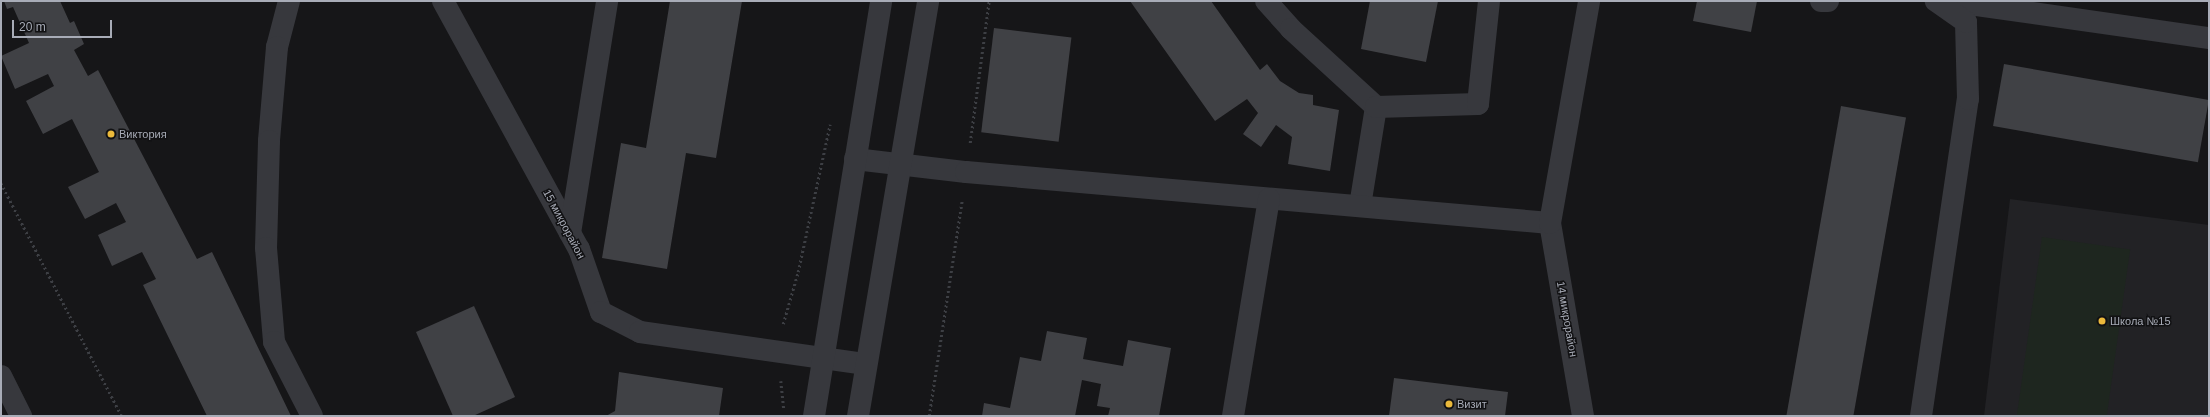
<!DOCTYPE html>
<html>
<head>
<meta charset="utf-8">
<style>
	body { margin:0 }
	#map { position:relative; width:2210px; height:417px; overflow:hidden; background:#161618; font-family:Arial,sans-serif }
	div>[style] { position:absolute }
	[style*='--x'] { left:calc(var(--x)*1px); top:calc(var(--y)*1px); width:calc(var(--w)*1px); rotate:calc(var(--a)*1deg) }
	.built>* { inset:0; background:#222225 }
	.green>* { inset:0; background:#1e261f; transform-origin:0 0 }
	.building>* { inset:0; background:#404145; transform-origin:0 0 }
	.path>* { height:2.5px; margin-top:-1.25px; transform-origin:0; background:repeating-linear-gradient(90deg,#3d3f44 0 2px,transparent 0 5px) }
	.minor>* { height:22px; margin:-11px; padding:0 11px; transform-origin:11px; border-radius:11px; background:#37383d }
	.dots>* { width:11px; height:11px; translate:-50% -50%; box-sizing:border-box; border:2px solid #111113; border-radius:50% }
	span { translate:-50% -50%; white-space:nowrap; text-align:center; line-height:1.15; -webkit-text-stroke:3px #111113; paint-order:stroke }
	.poi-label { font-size:11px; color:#a8acb7 }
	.left { translate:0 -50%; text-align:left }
	.street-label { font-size:11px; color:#a8acb7 }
	.frame { position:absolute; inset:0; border:2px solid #a8acb7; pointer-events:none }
	.scale { position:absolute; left:12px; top:20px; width:100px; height:18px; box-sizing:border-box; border:2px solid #a8acb7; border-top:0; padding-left:5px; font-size:12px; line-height:14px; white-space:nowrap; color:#a8acb7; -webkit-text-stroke:3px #111113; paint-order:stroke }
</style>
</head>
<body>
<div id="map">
	<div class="built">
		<i style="clip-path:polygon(2010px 199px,2209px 225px,2209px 416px,1984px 416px)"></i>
	</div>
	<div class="green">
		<i style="left:2042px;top:237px;width:89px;height:181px;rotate:8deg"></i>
	</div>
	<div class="building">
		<i style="clip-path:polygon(4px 1px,60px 1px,70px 23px,74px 21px,84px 44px,74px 50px,88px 76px,98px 70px,197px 259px,212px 252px,291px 416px,207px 416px,143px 285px,156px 279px,142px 252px,112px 266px,98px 235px,126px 222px,116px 203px,85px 219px,68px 187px,99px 172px,72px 119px,43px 134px,26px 101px,54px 86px,48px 74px,15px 89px,1px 56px,29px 43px,13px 7px,7px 9px)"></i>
		<i style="clip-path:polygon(670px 1px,742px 1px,716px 158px,686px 153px,667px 269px,602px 258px,621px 143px,646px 148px)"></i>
		<i style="clip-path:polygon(1130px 1px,1211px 1px,1260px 70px,1267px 64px,1280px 81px,1299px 93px,1313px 95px,1313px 105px,1339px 110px,1330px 171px,1288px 164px,1292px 137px,1276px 125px,1261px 147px,1243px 134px,1258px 113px,1247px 99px,1215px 121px)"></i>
		<i style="clip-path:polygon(1370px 1px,1438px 1px,1426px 62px,1361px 49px)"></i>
		<i style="clip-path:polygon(1697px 1px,1757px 1px,1751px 32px,1693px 21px)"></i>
		<i style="left:994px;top:28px;width:78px;height:105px;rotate:7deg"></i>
		<i style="left:2004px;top:64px;width:208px;height:63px;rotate:10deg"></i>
		<i style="left:1841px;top:106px;width:66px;height:315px;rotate:10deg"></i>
		<i style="clip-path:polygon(474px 306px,515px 397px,473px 416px,453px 416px,416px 332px)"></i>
		<i style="clip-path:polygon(1047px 331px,1087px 338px,1083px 359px,1123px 366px,1128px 340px,1171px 348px,1159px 416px,1108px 416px,1110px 408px,1097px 406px,1101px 384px,1082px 380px,1075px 416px,982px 416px,984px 403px,1010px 408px,1020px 357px,1041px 361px)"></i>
		<i style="clip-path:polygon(619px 372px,723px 388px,719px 416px,606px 416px,615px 411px)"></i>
		<i style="clip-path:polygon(1394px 378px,1508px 392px,1505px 416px,1389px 416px)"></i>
	</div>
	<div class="path">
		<i style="--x:970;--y:143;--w:143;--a:-82.4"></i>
		<i style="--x:1;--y:183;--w:263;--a:62.6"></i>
		<i style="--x:783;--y:324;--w:54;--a:-73.9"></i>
		<i style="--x:798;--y:272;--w:151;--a:-77.8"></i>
		<i style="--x:781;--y:381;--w:29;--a:84"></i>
		<i style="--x:929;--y:416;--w:219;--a:-81.3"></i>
	</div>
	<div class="minor">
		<i style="--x:289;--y:1;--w:48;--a:104.6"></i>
		<i style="--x:277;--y:47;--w:94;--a:94.9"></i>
		<i style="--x:269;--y:141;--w:107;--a:91.6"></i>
		<i style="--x:266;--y:248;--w:94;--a:85.1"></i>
		<i style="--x:274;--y:342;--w:83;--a:62.8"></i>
		<i style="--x:443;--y:1;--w:283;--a:61.3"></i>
		<i style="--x:579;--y:249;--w:67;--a:70.8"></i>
		<i style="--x:601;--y:312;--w:44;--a:27.1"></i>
		<i style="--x:640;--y:332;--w:228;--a:8.1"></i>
		<i style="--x:1266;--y:1;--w:38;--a:48"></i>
		<i style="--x:1291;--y:29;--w:115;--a:42.5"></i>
		<i style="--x:1376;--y:107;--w:100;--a:99.2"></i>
		<i style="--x:1821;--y:1;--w:7;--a:0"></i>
		<i style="--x:1948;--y:1;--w:264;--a:8.1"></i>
		<i style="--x:1376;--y:107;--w:102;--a:-1.7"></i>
		<i style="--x:1478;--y:104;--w:104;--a:-83.9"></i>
		<i style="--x:855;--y:159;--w:112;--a:6.7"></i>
		<i style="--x:966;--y:172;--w:586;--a:4.99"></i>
		<i style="--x:570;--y:233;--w:235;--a:-80.9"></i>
		<i style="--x:1;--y:376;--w:45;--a:63.4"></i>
		<i style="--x:814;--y:416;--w:420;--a:-80.8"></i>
		<i style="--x:858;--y:416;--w:421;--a:-80.4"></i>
		<i style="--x:1233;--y:416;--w:220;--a:-80.6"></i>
		<i style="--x:1583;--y:416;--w:196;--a:-99.7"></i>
		<i style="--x:1550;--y:223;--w:225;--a:-80"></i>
		<i style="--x:1921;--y:416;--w:320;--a:-81.6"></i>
		<i style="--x:1968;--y:99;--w:77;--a:-91.5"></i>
		<i style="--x:1966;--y:22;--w:37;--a:-145"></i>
	</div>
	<div class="dots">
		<i style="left:111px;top:134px;background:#ebb93b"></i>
		<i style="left:2102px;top:321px;background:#ebb93b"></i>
		<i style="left:1449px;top:404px;background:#ebb93b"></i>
	</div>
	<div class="poi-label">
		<span class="left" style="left:119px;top:134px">Виктория</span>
		<span class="left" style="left:2110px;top:321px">Школа №15</span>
		<span class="left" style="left:1457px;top:404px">Визит</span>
	</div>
	<div class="street-label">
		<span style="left:564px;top:224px;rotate:62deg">15 микрорайон</span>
		<span style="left:1567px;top:319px;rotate:80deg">14 микрорайон</span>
	</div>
	<div class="frame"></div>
	<div class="scale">20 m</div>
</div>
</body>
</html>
